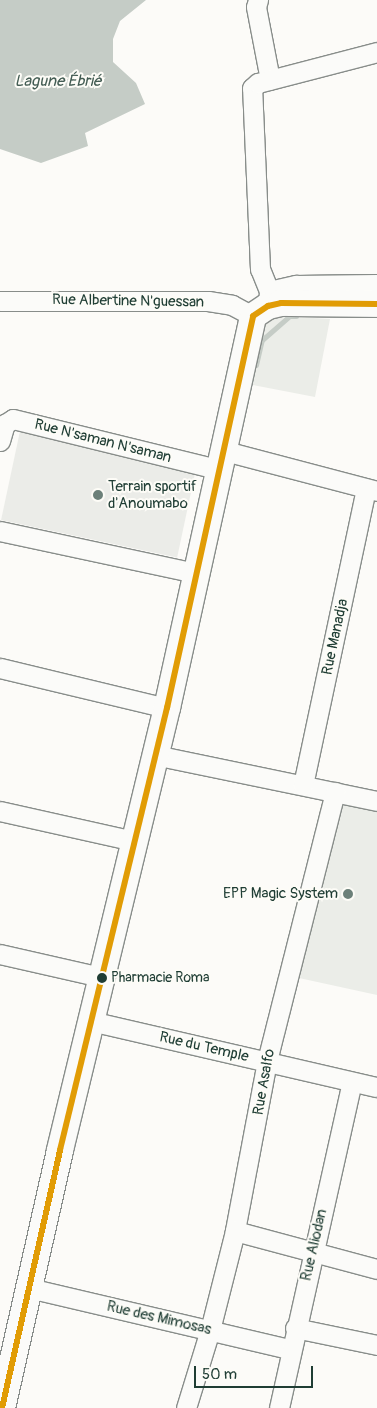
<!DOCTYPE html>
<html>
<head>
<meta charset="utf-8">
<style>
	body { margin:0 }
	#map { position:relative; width:377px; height:1408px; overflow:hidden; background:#fcfbf8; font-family:Pangolin,sans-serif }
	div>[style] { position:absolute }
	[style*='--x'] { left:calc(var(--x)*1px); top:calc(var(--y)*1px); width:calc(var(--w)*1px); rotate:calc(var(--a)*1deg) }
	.built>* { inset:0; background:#ebede8 }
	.green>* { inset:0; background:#ebece8; transform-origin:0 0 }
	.water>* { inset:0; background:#c5ccc6 }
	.stream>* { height:5px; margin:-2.5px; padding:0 2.5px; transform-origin:2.5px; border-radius:2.5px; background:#c5ccc6 }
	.roads { filter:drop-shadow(1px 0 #888d8a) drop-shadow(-1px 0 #888d8a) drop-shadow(0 1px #888d8a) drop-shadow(0 -1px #888d8a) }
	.street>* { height:19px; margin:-9.5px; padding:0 9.5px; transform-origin:9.5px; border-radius:9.5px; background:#fbfbf9 }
	.secondary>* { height:26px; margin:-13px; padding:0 13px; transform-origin:13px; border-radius:13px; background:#fbfbf9 }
	.bus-1>* { height:6px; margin:-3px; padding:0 3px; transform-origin:3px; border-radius:3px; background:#e19c05 }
	.dots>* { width:14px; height:14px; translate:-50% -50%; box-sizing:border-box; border:2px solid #fdfcf7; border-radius:50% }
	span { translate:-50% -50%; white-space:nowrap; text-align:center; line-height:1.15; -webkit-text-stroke:4px #fdfcf7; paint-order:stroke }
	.bus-label { font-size:14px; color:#1f3d34 }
	.left { translate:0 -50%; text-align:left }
	.street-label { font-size:15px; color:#1f3d34 }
	.poi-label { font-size:15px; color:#1f3d34 }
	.right { translate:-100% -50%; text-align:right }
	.water-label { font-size:16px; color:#435c53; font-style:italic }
	.scale { position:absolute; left:194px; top:1366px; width:119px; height:22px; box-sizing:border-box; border:2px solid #1f3d34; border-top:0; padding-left:6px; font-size:15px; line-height:18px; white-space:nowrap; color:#1f3d34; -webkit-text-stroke:4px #fdfcf7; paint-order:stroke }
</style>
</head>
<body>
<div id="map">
	<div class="built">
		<i style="clip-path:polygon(279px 316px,330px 319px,315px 397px,248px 384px,260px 328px)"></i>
		<i style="clip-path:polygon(339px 801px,377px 810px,377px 995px,299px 978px)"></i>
	</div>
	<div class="green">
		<i style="left:20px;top:431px;width:180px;height:91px;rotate:12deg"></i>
	</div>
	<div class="water">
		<i style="clip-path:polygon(0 0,146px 0,120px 21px,113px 39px,113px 62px,136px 83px,145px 104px,85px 133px,88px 146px,41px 163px,0 149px)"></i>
	</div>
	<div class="stream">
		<i style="--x:256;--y:365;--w:26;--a:-77"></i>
		<i style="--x:262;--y:340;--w:37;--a:-41"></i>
		<i style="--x:290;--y:316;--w:6;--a:0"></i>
	</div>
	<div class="roads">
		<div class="street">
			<i style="--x:258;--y:0;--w:7;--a:106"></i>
			<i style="--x:256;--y:7;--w:74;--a:79.1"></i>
			<i style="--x:269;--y:291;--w:28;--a:-13"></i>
			<i style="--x:296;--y:285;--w:81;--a:-0.7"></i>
			<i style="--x:0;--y:301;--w:208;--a:0"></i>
			<i style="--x:208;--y:301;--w:24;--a:9"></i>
			<i style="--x:232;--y:305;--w:24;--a:28"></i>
			<i style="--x:268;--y:306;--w:15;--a:-86"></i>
			<i style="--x:269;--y:291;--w:24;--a:-112"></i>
			<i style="--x:260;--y:269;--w:181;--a:-92.5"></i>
			<i style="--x:252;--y:88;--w:8;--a:-40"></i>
			<i style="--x:258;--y:83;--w:123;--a:-14.6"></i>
			<i style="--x:0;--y:441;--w:18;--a:-74"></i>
			<i style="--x:5;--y:424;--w:9;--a:-32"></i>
			<i style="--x:13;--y:419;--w:213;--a:13.8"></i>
			<i style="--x:225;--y:451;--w:157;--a:14.7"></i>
			<i style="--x:0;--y:531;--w:200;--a:12.1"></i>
			<i style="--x:0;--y:668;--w:172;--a:13.5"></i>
			<i style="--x:155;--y:755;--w:227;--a:11.7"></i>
			<i style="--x:303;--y:785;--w:303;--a:-78"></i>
			<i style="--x:335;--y:792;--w:277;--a:104.2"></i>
			<i style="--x:267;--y:1061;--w:173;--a:100.7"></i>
			<i style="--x:235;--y:1231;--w:147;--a:15"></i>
			<i style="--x:0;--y:811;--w:137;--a:12.6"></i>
			<i style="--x:0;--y:954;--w:104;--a:12.8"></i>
			<i style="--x:90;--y:1021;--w:294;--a:13"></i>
			<i style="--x:29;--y:1288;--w:268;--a:13.2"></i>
			<i style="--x:295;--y:1328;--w:84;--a:11.7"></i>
			<i style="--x:186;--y:1408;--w:82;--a:-72.9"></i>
			<i style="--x:210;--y:1330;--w:102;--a:-75.8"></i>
			<i style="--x:279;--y:1408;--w:334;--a:-77.4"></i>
		</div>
		<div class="secondary">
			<i style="--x:2;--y:1408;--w:264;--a:-77.3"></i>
			<i style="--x:60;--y:1150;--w:455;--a:-76.4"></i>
			<i style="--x:167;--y:708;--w:401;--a:-77.6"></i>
			<i style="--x:253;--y:316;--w:18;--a:-34"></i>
			<i style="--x:268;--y:306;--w:13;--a:-13"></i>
			<i style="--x:281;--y:303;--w:96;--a:0.6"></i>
		</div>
	</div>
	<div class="bus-1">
		<i style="--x:2;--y:1408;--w:264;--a:-77.3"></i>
		<i style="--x:60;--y:1150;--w:455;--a:-76.4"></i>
		<i style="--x:167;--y:708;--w:401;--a:-77.6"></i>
		<i style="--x:253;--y:316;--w:18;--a:-34"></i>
		<i style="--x:268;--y:306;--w:13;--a:-13"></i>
		<i style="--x:281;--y:303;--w:96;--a:0.6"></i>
	</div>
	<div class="dots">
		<i style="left:98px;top:495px;background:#6c8079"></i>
		<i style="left:348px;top:894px;background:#6c8079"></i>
		<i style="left:102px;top:978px;background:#1f3d34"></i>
	</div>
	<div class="bus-label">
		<span class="left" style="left:111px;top:978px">Pharmacie Roma</span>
	</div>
	<div class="street-label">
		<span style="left:128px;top:301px;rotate:1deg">Rue Albertine N'guessan</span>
		<span style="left:103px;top:441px;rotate:14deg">Rue N'saman N'saman</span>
		<span style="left:335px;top:637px;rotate:-78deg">Rue Manadja</span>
		<span style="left:204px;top:1047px;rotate:13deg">Rue du Temple</span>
		<span style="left:264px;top:1082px;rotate:-80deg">Rue Asalfo</span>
		<span style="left:314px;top:1245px;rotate:-77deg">Rue Aliodan</span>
		<span style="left:159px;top:1318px;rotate:13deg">Rue des Mimosas</span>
	</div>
	<div class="poi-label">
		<span class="left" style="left:108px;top:495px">Terrain sportif<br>d'Anoumabo</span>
		<span class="right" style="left:338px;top:894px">EPP Magic System</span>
	</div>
	<div class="water-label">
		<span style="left:58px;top:81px">Lagune Ébrié</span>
	</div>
	<div class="scale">50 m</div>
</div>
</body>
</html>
